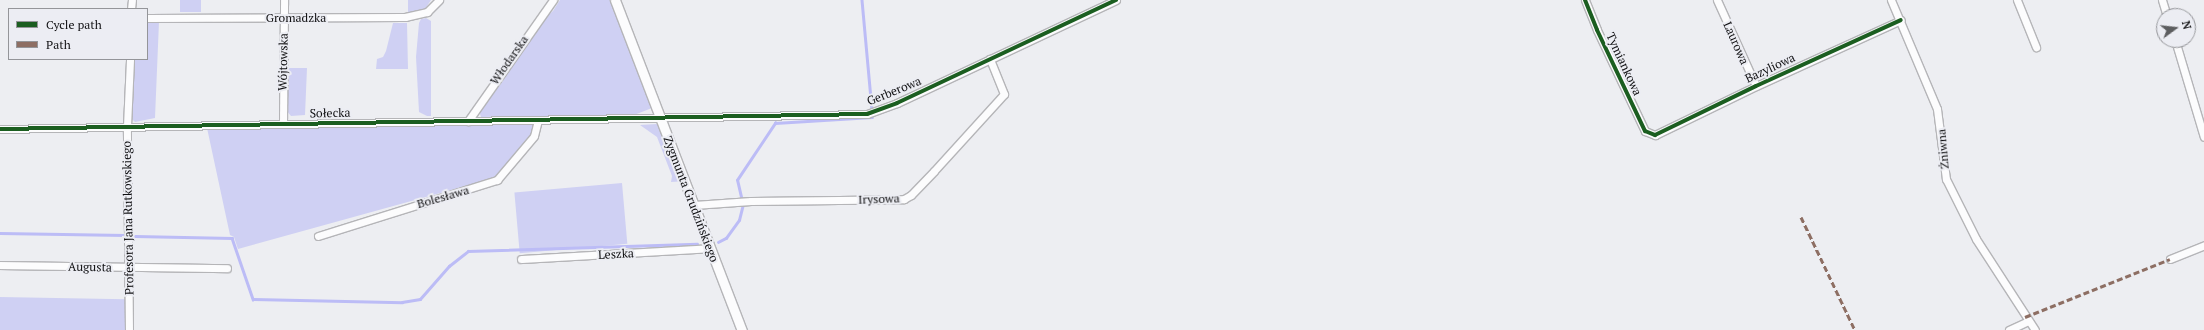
<!DOCTYPE html>
<html>
<head>
<meta charset="utf-8">
<style>
	body { margin:0 }
	#map { position:relative; width:2204px; height:330px; overflow:hidden; background:#edeef2; font-family:"PT Serif",serif }
	div>[style] { position:absolute }
	[style*='--x'] { left:calc(var(--x)*1px); top:calc(var(--y)*1px); width:calc(var(--w)*1px); rotate:calc(var(--a)*1deg) }
	.green>* { inset:0; background:#cfd0f3; transform-origin:0 0 }
	.stream>* { height:2.5px; margin:-1.25px; padding:0 1.25px; transform-origin:1.25px; border-radius:1.25px; background:#bcbcf6 }
	.roads { filter:drop-shadow(1px 0 #b5b5b8) drop-shadow(-1px 0 #b5b5b8) drop-shadow(0 1px #b5b5b8) drop-shadow(0 -1px #b5b5b8) }
	.minor>* { height:7px; margin:-3.5px; padding:0 3.5px; transform-origin:3.5px; border-radius:3.5px; background:#fcfcfd }
	.tertiary>* { height:9px; margin:-4.5px; padding:0 4.5px; transform-origin:4.5px; border-radius:4.5px; background:#fcfcfd }
	.quiet>* { height:3px; margin-top:-1.5px; transform-origin:0; background:repeating-linear-gradient(90deg,#8d6e63 0 6px,transparent 0 9px) }
	.cycleway>* { height:4px; margin:-2px; padding:0 2px; transform-origin:2px; border-radius:2px; background:#1b5e20 }
	span { translate:-50% -50%; white-space:nowrap; text-align:center; line-height:1.15; -webkit-text-stroke:4px #ecedf3; paint-order:stroke }
	.street-label { font-size:12px; color:#101012 }
	.legend { position:absolute; left:8px; top:8px; width:140px; height:52px; box-sizing:border-box; background:#ecedf3; border:1px solid #949599; margin:0; padding:5px 7px; list-style:none; font-size:12px; color:#101012 }
	.legend li { display:flex; align-items:center; gap:8px; height:20px }
	.legend b { width:20px; border:1px solid #949599 }
	.north { position:absolute; left:2156px; top:8px; width:40px; height:40px; box-sizing:border-box; background:#ecedf3; border:1px solid #949599; border-radius:50%; rotate:75deg; font-size:11px; font-weight:700; line-height:16px; text-align:center; color:#101012 }
	.north::after { content:''; display:block; margin:auto; width:14px; height:18px; background:#5d5e60; clip-path:polygon(50% 0,100% 100%,50% 72%,0 100%) }
</style>
</head>
<body>
<div id="map">
	<div class="green">
		<i style="left:180px;top:0;width:21px;height:12px"></i>
		<i style="clip-path:polygon(408px 0,431px 0,425px 9px,408px 14px)"></i>
		<i style="clip-path:polygon(560px 0,616px 0,652px 108px,634px 115px,481px 117px,479px 111px,536px 25px,553px 11px)"></i>
		<i style="clip-path:polygon(426px 18px,431px 21px,431px 116px,427px 116px,419px 112px,416px 57px,419px 23px,421px 19px)"></i>
		<i style="clip-path:polygon(147px 22px,159px 22px,155px 118px,135px 122px,131px 118px,133px 59px,147px 59px)"></i>
		<i style="clip-path:polygon(393px 23px,407px 23px,408px 69px,376px 69px,377px 59px,383px 57px,386px 51px)"></i>
		<i style="clip-path:polygon(287px 68px,307px 68px,305px 115px,291px 116px,286px 110px)"></i>
		<i style="clip-path:polygon(536px 122px,533px 135px,502px 172px,491px 179px,238px 249px,234px 237px,230px 235px,207px 128px)"></i>
		<i style="clip-path:polygon(657px 124px,664px 125px,687px 181px,671px 182px,672px 176px,657px 137px,640px 125px)"></i>
		<i style="left:622px;top:183px;width:61px;height:108px;rotate:85deg"></i>
		<i style="left:0;top:297px;width:126px;height:33px;rotate:1deg"></i>
	</div>
	<div class="stream">
		<i style="--x:862;--y:0;--w:109;--a:84.8"></i>
		<i style="--x:741;--y:197;--w:17;--a:-103"></i>
		<i style="--x:737;--y:180;--w:69;--a:-56.3"></i>
		<i style="--x:775;--y:123;--w:97;--a:-3.5"></i>
		<i style="--x:0;--y:233;--w:125;--a:0.9"></i>
		<i style="--x:135;--y:236;--w:97;--a:1.2"></i>
		<i style="--x:232;--y:238;--w:65;--a:71"></i>
		<i style="--x:253;--y:299;--w:149;--a:1.2"></i>
		<i style="--x:402;--y:302;--w:18;--a:-9"></i>
		<i style="--x:420;--y:299;--w:44;--a:-48.7"></i>
		<i style="--x:449;--y:266;--w:24;--a:-38"></i>
		<i style="--x:468;--y:251;--w:229;--a:-1.8"></i>
		<i style="--x:718;--y:242;--w:9;--a:-27"></i>
		<i style="--x:726;--y:238;--w:22;--a:-54"></i>
		<i style="--x:739;--y:220;--w:16;--a:-76"></i>
	</div>
	<div class="roads">
		<div class="minor">
			<i style="--x:1585;--y:0;--w:32;--a:68"></i>
			<i style="--x:1597;--y:30;--w:112;--a:64.6"></i>
			<i style="--x:1645;--y:131;--w:11;--a:22"></i>
			<i style="--x:1655;--y:135;--w:112;--a:-25.9"></i>
			<i style="--x:1756;--y:86;--w:159;--a:-24.5"></i>
			<i style="--x:1717;--y:0;--w:94;--a:65.6"></i>
			<i style="--x:1891;--y:0;--w:118;--a:67.1"></i>
			<i style="--x:1937;--y:109;--w:71;--a:82.7"></i>
			<i style="--x:1946;--y:179;--w:67;--a:63.4"></i>
			<i style="--x:1976;--y:239;--w:108;--a:57"></i>
			<i style="--x:2017;--y:0;--w:51;--a:68"></i>
			<i style="--x:2162;--y:0;--w:17;--a:73"></i>
			<i style="--x:131;--y:9;--w:9;--a:-84"></i>
			<i style="--x:147;--y:18;--w:258;--a:-0.2"></i>
			<i style="--x:405;--y:17;--w:23;--a:-13"></i>
			<i style="--x:427;--y:12;--w:17;--a:-45"></i>
			<i style="--x:2175;--y:40;--w:101;--a:73.4"></i>
			<i style="--x:468;--y:121;--w:148;--a:-54.9"></i>
			<i style="--x:283;--y:123;--w:123;--a:-89.5"></i>
			<i style="--x:0;--y:129;--w:867;--a:-0.99"></i>
			<i style="--x:867;--y:114;--w:32;--a:-20"></i>
			<i style="--x:897;--y:103;--w:242;--a:-25.2"></i>
			<i style="--x:694;--y:205;--w:57;--a:-4"></i>
			<i style="--x:751;--y:201;--w:153;--a:-0.7"></i>
			<i style="--x:904;--y:199;--w:8;--a:-30"></i>
			<i style="--x:911;--y:195;--w:33;--a:-46"></i>
			<i style="--x:934;--y:171;--w:104;--a:-47.7"></i>
			<i style="--x:1004;--y:94;--w:38;--a:-112"></i>
			<i style="--x:318;--y:236;--w:188;--a:-17.4"></i>
			<i style="--x:497;--y:180;--w:57;--a:-49.9"></i>
			<i style="--x:534;--y:136;--w:16;--a:-76"></i>
			<i style="--x:521;--y:259;--w:189;--a:-3.3"></i>
			<i style="--x:2170;--y:259;--w:37;--a:-22"></i>
			<i style="--x:0;--y:265;--w:227;--a:0.8"></i>
			<i style="--x:129;--y:330;--w:204;--a:-90.6"></i>
			<i style="--x:127;--y:126;--w:67;--a:-87.4"></i>
			<i style="--x:2009;--y:330;--w:21;--a:-25"></i>
		</div>
		<div class="tertiary">
			<i style="--x:615;--y:0;--w:354;--a:69"></i>
		</div>
	</div>
	<div class="quiet">
		<i style="--x:1801;--y:217;--w:125;--a:64.5"></i>
		<i style="--x:2025;--y:317;--w:156;--a:-21.8"></i>
	</div>
	<div class="cycleway">
		<i style="--x:1585;--y:0;--w:32;--a:68"></i>
		<i style="--x:1597;--y:30;--w:112;--a:64.6"></i>
		<i style="--x:1645;--y:131;--w:11;--a:22"></i>
		<i style="--x:1655;--y:135;--w:112;--a:-25.9"></i>
		<i style="--x:1756;--y:86;--w:159;--a:-24.5"></i>
		<i style="--x:0;--y:129;--w:867;--a:-0.99"></i>
		<i style="--x:867;--y:114;--w:32;--a:-20"></i>
		<i style="--x:897;--y:103;--w:242;--a:-25.2"></i>
	</div>
	<div class="street-label">
		<span style="left:296px;top:18px">Gromadzka</span>
		<span style="left:1736px;top:43px;rotate:66deg">Laurowa</span>
		<span style="left:509px;top:60px;rotate:-55deg">Włodarska</span>
		<span style="left:283px;top:62px;rotate:-89deg">Wójtowska</span>
		<span style="left:1624px;top:64px;rotate:65deg">Tymiankowa</span>
		<span style="left:1770px;top:68px;rotate:-25deg">Bazyliowa</span>
		<span style="left:894px;top:91px;rotate:-22deg">Gerberowa</span>
		<span style="left:330px;top:113px;rotate:-1deg">Sołecka</span>
		<span style="left:1943px;top:149px;rotate:-95deg">Żniwna</span>
		<span style="left:443px;top:197px;rotate:-16deg">Bolesława</span>
		<span style="left:691px;top:199px;rotate:69deg">Zygmunta Grudzińskiego</span>
		<span style="left:879px;top:199px;rotate:-2deg">Irysowa</span>
		<span style="left:128px;top:218px;rotate:-91deg">Profesora Jana Rutkowskiego</span>
		<span style="left:616px;top:254px;rotate:-3deg">Leszka</span>
		<span style="left:90px;top:267px;rotate:1deg">Augusta</span>
	</div>
	<ul class="legend">
	<li><b style="height:5px;background:#1b5e20"></b>Cycle path</li>
	<li><b style="height:5px;background:#8d6e63"></b>Path</li>
	</ul>
	<div class="north">N</div>
</div>
</body>
</html>
